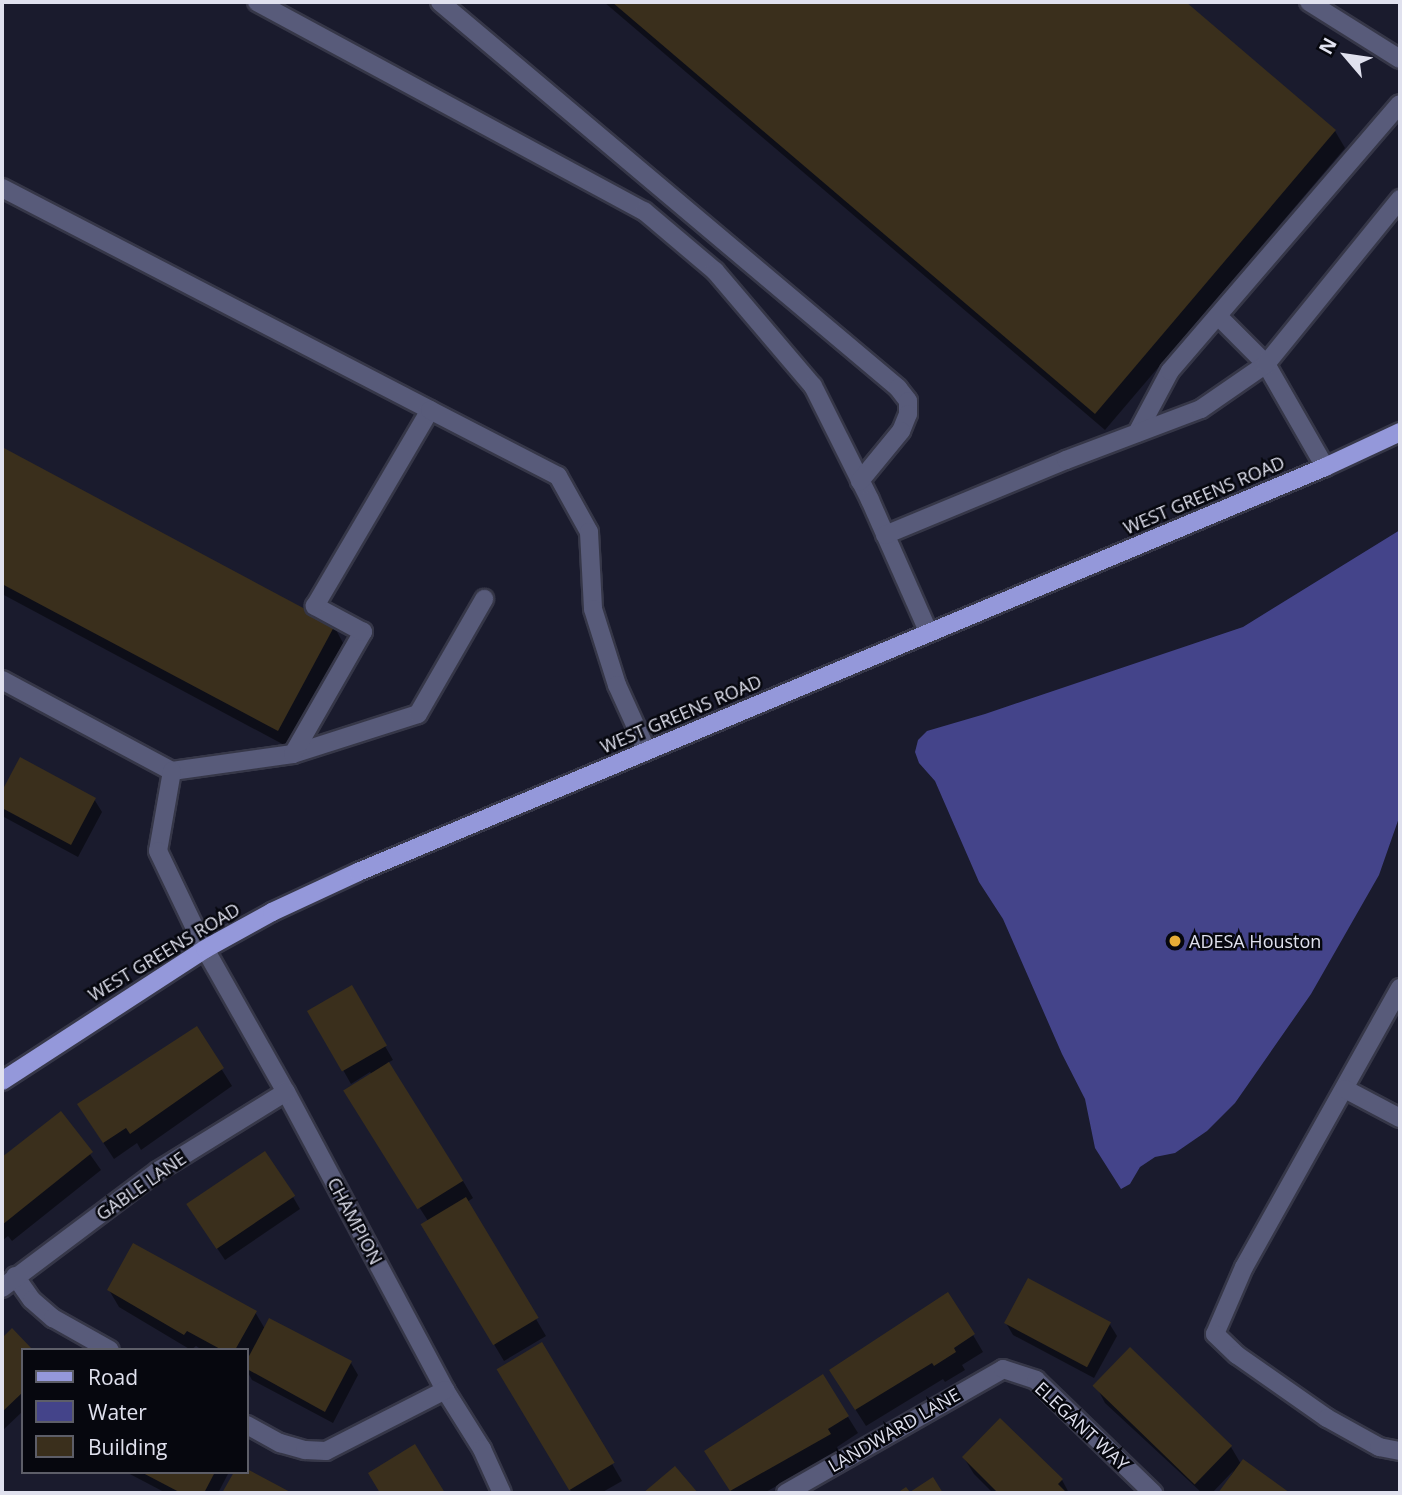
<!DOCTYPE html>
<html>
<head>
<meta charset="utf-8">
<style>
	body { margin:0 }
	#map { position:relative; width:1402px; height:1495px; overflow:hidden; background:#1a1b2d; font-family:"Open Sans",sans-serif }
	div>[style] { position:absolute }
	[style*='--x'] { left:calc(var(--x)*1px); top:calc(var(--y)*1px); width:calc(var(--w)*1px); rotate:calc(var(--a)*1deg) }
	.water>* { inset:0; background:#44448a }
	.shadow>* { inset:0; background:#0007 }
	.building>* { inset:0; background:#3a2f1c; transform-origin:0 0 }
	.roads { filter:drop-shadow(2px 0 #363748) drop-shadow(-2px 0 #363748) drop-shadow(0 2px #363748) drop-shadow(0 -2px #363748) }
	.minor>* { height:18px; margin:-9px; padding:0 9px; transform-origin:9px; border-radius:9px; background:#585b7a }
	.major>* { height:18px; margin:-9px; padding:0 9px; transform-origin:9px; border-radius:9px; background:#9498da }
	.dots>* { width:19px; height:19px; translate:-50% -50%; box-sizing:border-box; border:4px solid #06070e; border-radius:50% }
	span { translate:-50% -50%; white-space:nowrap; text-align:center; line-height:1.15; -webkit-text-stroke:5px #06070e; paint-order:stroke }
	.street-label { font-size:18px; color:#e0e1ee }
	.poi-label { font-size:18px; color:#e0e1ee }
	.left { translate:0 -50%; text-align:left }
	.frame { position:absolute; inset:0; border:4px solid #e0e1ee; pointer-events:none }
	.legend { position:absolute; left:21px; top:1348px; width:228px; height:126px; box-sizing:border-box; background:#06070e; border:2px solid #5d5e68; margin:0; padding:9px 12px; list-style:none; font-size:21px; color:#e0e1ee }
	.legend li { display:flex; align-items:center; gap:14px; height:35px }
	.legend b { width:35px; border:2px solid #5d5e68 }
	.north { position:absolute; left:1311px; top:21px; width:70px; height:70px; -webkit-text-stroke:5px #06070e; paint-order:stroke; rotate:299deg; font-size:19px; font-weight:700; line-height:28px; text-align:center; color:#e0e1ee }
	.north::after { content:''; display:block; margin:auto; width:24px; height:32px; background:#e0e1ee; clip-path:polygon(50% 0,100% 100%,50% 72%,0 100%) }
</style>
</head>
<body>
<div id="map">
	<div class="water">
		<i style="clip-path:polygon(1400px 530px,1400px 815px,1379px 875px,1311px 994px,1235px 1103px,1207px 1131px,1175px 1153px,1155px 1157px,1140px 1167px,1130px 1184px,1121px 1189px,1095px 1148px,1085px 1099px,1062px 1054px,1003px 919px,979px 882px,935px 781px,919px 763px,915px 752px,918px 740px,927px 731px,985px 714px,1243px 627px)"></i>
	</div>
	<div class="shadow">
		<i style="clip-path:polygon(604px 2px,1183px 2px,1335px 131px,1345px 148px,1105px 430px)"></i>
		<i style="clip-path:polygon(2px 449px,334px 626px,343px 643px,288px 747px,2px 594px)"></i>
		<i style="clip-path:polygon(2px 785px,5px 790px,94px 799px,102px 812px,78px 857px,4px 817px)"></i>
		<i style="clip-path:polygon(351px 987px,393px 1060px,387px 1063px,463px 1181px,473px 1198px,467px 1202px,546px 1336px,504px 1361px,422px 1224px,428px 1221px,356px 1108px,372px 1075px,370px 1072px,351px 1084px,310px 1011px)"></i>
		<i style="clip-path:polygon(196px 1028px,232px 1086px,141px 1150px,137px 1143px,114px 1159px,89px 1121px)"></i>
		<i style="clip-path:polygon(61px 1113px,101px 1170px,12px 1241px,8px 1236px,2px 1241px,2px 1159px)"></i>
		<i style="clip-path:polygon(293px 1197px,300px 1209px,225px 1260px,196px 1217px)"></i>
		<i style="clip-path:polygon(109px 1290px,255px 1312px,265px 1329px,351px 1363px,358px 1375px,333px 1423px,252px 1380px,247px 1371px,247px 1350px,202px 1350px,196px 1346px,191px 1350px,119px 1307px)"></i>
		<i style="clip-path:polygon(1006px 1323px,1109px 1323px,1117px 1336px,1094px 1378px,1013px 1335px)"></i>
		<i style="clip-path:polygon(12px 1330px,23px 1350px,23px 1411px,2px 1431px,2px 1340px)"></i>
		<i style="clip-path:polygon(973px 1335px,983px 1352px,962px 1365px,965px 1370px,945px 1382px,943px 1379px,866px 1426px,841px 1387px)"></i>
		<i style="clip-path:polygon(542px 1344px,622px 1481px,601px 1493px,572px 1493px,499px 1370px)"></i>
		<i style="clip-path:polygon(1096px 1386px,1231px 1447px,1241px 1464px,1243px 1461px,1287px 1493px,1221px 1493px,1234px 1470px,1212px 1493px,1202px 1493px,1105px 1403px)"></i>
		<i style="clip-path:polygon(848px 1417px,858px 1433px,837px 1447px,839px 1451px,764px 1493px,732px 1493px,716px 1468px)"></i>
		<i style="clip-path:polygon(964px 1458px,1062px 1480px,1069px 1493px,993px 1493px,974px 1474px)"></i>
		<i style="clip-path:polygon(126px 1472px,229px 1472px,218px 1493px,166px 1493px)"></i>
	</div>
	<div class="building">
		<i style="clip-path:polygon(612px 2px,1186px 2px,1336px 130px,1095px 414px)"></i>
		<i style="clip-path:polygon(2px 447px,335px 625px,278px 731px,2px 584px)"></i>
		<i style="clip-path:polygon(20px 757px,96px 798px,71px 845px,2px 808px,2px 791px)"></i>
		<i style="left:352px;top:985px;width:70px;height:52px;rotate:60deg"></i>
		<i style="clip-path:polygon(197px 1026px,224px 1068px,130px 1134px,126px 1128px,103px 1143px,77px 1104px)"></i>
		<i style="left:389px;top:1062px;width:140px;height:54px;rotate:58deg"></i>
		<i style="clip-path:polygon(61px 1111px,93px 1152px,2px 1225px,2px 1157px)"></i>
		<i style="left:265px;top:1151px;width:54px;height:95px;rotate:56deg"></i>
		<i style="left:466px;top:1197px;width:141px;height:53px;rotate:59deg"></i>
		<i style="clip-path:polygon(133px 1243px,257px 1311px,235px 1350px,222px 1350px,187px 1331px,184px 1335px,107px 1290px)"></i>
		<i style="left:1028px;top:1278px;width:94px;height:51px;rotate:28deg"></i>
		<i style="clip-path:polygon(948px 1292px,975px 1334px,954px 1348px,956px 1352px,934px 1366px,932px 1363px,855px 1410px,829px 1370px)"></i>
		<i style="clip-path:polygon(269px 1318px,352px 1361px,325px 1412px,247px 1369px,247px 1360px)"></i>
		<i style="clip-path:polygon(12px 1328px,33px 1350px,23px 1350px,23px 1392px,2px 1412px,2px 1338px)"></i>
		<i style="left:542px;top:1342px;width:141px;height:53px;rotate:59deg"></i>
		<i style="left:1130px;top:1347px;width:142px;height:54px;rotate:44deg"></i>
		<i style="clip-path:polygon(823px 1374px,849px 1416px,828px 1429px,831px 1434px,730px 1491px,704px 1451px)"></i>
		<i style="clip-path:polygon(1000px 1418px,1063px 1479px,1058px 1484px,1067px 1493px,998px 1493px,962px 1457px)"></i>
		<i style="clip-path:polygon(415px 1444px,445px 1493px,380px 1493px,368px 1473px)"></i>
		<i style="clip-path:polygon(1243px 1459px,1290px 1493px,1218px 1493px)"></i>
		<i style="clip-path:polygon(675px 1466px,698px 1493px,643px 1493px)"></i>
		<i style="clip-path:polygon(247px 1469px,292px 1493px,222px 1493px,234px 1472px,247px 1472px)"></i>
		<i style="clip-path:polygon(141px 1472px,215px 1472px,204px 1493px,181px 1493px)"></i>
		<i style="clip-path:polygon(933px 1477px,943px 1493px,897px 1493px,906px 1487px,910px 1492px)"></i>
	</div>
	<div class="roads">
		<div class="minor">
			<i style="--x:257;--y:2;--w:440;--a:28.4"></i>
			<i style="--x:644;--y:211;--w:93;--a:40.2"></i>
			<i style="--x:715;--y:271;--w:151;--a:49.6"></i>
			<i style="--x:813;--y:386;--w:127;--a:63.4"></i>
			<i style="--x:870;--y:500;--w:145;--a:66.1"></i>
			<i style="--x:440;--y:2;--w:599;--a:40.12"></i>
			<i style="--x:898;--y:388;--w:16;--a:52"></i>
			<i style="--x:908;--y:401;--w:13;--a:90"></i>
			<i style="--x:908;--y:414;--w:18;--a:112"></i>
			<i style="--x:901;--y:431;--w:65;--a:129.4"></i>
			<i style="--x:1309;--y:2;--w:107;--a:32.1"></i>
			<i style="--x:2;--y:188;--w:482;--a:27.4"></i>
			<i style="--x:1218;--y:316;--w:68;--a:45"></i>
			<i style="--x:1266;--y:364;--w:119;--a:60.2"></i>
			<i style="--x:1137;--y:433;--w:70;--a:-62"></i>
			<i style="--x:1170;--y:371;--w:352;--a:-49.3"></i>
			<i style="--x:885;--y:535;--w:196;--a:-22.5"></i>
			<i style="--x:1066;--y:460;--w:144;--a:-20.7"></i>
			<i style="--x:1201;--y:409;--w:79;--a:-34.7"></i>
			<i style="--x:1266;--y:364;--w:213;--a:-50.9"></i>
			<i style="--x:2;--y:680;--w:193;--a:28.2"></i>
			<i style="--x:172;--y:771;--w:122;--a:-8"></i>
			<i style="--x:293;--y:754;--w:131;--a:-17.7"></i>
			<i style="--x:418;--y:714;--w:133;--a:-60.1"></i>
			<i style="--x:293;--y:754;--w:141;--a:-60.2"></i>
			<i style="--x:363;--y:632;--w:55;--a:-151.6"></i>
			<i style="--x:315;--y:606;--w:227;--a:-59.6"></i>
			<i style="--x:430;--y:410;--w:144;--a:27.3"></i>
			<i style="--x:558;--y:476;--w:64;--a:61"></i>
			<i style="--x:589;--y:532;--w:77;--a:87"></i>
			<i style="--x:593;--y:609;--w:80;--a:72.5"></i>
			<i style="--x:617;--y:685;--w:72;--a:65.6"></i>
			<i style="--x:172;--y:771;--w:81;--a:99.9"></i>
			<i style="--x:158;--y:851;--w:109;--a:64.4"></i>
			<i style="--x:205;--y:949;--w:164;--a:60.5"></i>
			<i style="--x:286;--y:1092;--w:338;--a:61.9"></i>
			<i style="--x:445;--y:1390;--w:70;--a:57.9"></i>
			<i style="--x:482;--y:1449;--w:48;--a:65.6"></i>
			<i style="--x:1400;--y:988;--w:320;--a:119.2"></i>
			<i style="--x:1244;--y:1267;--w:73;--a:113.4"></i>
			<i style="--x:1215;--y:1334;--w:30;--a:44"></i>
			<i style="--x:1237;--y:1355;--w:110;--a:35"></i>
			<i style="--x:1327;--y:1418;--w:60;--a:29.1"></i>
			<i style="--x:1379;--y:1447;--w:21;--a:11"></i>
			<i style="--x:1345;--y:1089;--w:62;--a:27.8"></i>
			<i style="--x:15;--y:1276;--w:29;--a:55"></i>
			<i style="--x:32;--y:1300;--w:28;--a:41"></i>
			<i style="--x:53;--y:1318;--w:65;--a:29.3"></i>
			<i style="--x:2;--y:1288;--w:195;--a:-36.9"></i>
			<i style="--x:158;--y:1171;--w:150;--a:-31.7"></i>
			<i style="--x:247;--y:1425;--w:38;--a:29"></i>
			<i style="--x:280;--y:1443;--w:26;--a:16"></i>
			<i style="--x:305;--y:1450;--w:21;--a:3"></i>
			<i style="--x:326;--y:1451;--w:134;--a:-27.1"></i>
			<i style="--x:786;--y:1493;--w:250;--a:-29.7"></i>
			<i style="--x:1003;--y:1369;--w:35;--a:18"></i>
			<i style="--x:1036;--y:1380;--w:163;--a:44"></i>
		</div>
		<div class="major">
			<i style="--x:2;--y:1081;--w:242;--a:-33"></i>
			<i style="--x:205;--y:949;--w:77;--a:-28.9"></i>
			<i style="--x:272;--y:912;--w:95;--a:-24.9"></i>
			<i style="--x:358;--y:872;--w:1048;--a:-22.72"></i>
			<i style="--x:1325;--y:467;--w:83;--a:-25"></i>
		</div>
	</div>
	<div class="dots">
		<i style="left:1175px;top:941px;background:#e6ac36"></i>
	</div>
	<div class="street-label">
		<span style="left:1204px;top:495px;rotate:-23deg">WEST GREENS ROAD</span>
		<span style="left:681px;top:714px;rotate:-23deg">WEST GREENS ROAD</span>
		<span style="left:164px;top:952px;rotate:-31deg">WEST GREENS ROAD</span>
		<span style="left:141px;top:1186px;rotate:-35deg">GABLE LANE</span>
		<span style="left:355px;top:1221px;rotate:62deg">CHAMPION</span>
		<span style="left:1082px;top:1426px;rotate:43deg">ELEGANT WAY</span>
		<span style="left:894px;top:1430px;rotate:-30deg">LANDWARD LANE</span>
	</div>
	<div class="poi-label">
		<span class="left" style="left:1189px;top:941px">ADESA Houston</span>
	</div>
	<div class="frame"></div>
	<ul class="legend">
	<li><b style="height:9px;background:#9498da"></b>Road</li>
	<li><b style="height:19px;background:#44448a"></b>Water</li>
	<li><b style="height:19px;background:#3a2f1c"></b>Building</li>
	</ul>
	<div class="north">N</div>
</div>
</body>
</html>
